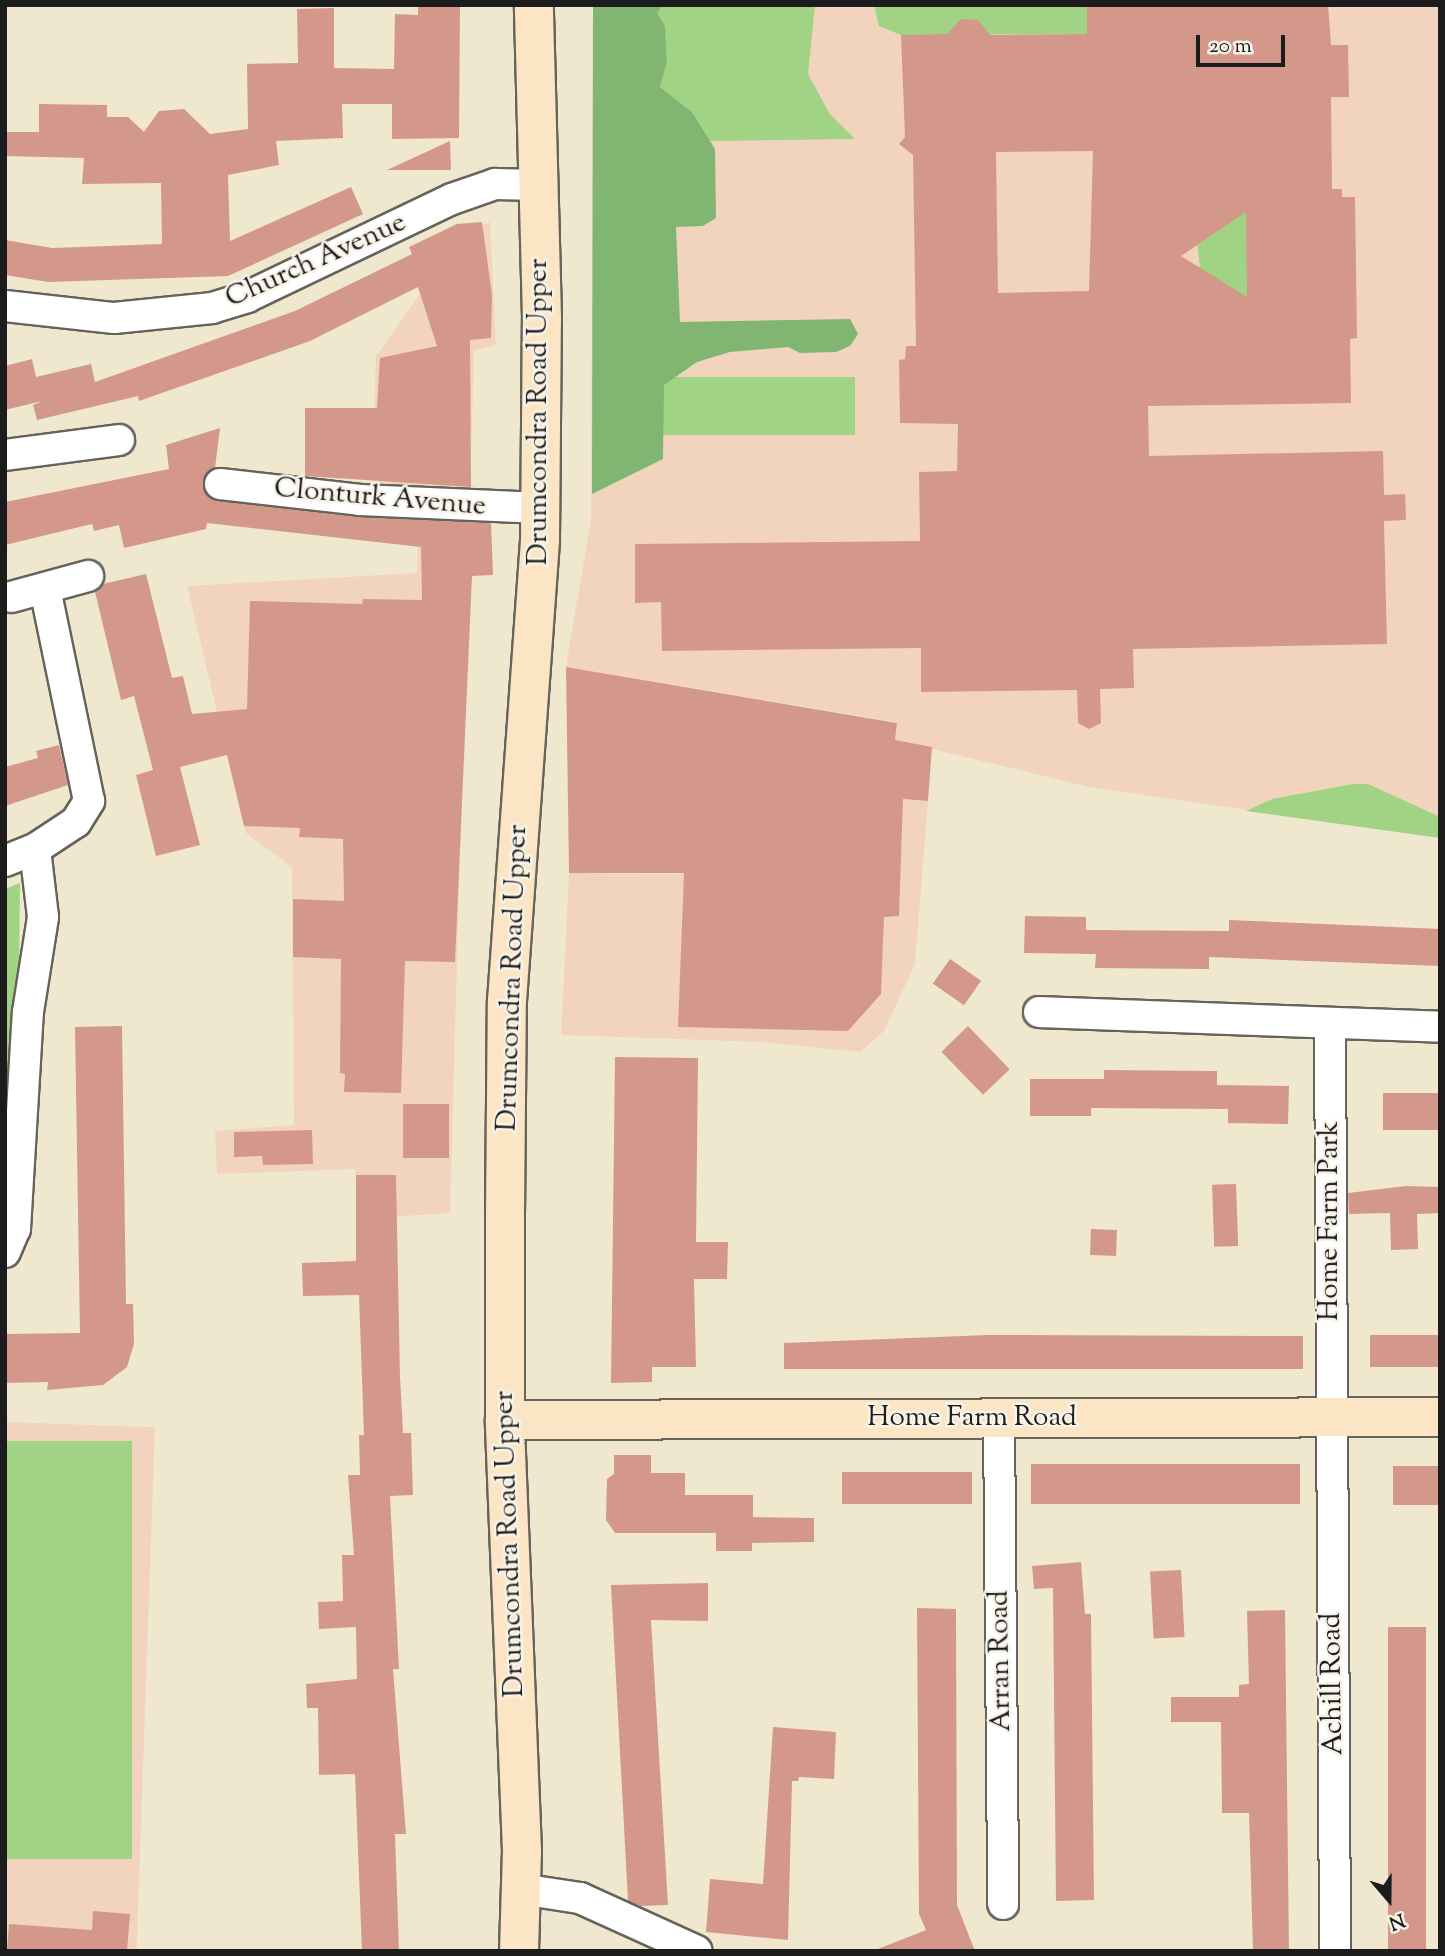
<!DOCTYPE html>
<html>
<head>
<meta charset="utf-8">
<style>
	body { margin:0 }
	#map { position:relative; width:1445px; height:1956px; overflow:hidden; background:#efe8cf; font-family:"Sorts Mill Goudy",serif }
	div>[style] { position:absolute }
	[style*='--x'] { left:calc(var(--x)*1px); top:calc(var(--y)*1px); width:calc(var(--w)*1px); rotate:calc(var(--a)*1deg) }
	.built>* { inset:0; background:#f2d4be; transform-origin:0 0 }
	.green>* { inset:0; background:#a0d384; transform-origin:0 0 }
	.forest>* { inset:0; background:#80b572 }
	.building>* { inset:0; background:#d4988b; transform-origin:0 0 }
	.roads { filter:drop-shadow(2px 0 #66635b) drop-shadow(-2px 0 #66635b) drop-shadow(0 2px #66635b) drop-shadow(0 -2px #66635b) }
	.street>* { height:30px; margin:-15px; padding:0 15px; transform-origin:15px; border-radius:15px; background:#fff }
	.secondary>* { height:38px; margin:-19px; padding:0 19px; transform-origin:19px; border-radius:19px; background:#fce5c4 }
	span { translate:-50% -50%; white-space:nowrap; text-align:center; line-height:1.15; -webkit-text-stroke:5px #f7f3e8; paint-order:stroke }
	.street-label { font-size:28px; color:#1c1c1c }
	.frame { position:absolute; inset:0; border:7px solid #1c1c1c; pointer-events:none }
	.north { position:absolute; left:1354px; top:1865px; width:70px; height:70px; -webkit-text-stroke:5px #f7f3e8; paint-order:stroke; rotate:160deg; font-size:19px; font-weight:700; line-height:28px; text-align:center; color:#1c1c1c }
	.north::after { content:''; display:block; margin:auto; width:24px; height:32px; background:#1c1c1c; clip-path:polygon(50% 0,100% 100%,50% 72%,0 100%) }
	.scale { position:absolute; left:1196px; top:35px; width:89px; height:32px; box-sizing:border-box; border:4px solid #1c1c1c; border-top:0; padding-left:9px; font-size:21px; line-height:24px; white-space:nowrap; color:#1c1c1c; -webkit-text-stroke:5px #f7f3e8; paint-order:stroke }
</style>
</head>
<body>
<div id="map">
	<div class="built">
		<i style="clip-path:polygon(593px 5px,1440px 5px,1440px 838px,1089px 787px,895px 740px,896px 722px,566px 667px,591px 519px)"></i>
		<i style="clip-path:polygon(490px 222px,496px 345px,474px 351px,450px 1213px,358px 1219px,355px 1169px,217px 1174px,215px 1131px,294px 1125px,292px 867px,246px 833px,187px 586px,417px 573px,420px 504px,372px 500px,376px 356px,426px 286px,409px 247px)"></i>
		<i style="clip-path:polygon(786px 790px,928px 801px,915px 964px,884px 1031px,860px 1052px,762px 1042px,561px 1035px,569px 873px,781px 874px)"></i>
		<i style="left:5px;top:1422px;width:150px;height:529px;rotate:2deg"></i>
	</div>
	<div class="green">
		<i style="clip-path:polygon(663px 5px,815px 5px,808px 74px,829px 113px,855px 139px,710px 141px,692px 112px,660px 87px,667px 62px,665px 26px,657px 13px)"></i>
		<i style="clip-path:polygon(874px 5px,1087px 5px,1087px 34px,901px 35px,879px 26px)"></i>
		<i style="clip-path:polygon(1246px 196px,1248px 327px,1208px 273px,1200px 270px,1197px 239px)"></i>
		<i style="left:657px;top:377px;width:198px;height:58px"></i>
		<i style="clip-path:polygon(1353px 784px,1368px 784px,1440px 817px,1440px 838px,1246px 811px,1272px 799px)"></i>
		<i style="clip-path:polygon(20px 883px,19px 978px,5px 1115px,5px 889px)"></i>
		<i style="left:5px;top:1441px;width:127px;height:418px"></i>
	</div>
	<div class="forest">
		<i style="clip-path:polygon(593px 5px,663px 5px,657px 13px,665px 26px,667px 62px,660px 87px,692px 112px,715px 149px,716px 218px,703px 226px,676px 227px,680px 322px,850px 319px,858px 334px,850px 346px,836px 352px,800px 353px,788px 347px,730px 352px,697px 362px,664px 385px,663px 459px,592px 494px)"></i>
	</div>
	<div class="building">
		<i style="clip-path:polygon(418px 5px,460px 5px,459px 138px,392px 139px,392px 104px,342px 104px,343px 138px,276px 141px,279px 165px,228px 175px,230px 241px,351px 187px,363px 214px,228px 276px,48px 282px,5px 275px,5px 240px,52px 248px,162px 244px,161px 183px,82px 184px,84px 158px,5px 156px,5px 132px,39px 132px,39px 104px,107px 105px,107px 117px,128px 117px,144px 132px,159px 111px,184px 109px,210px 134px,248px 129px,247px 64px,298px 63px,297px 9px,334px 8px,334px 68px,394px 69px,395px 14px,418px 15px)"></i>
		<i style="clip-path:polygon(evenodd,1087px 5px,1328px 5px,1331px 45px,1348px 45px,1349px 97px,1331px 97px,1332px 189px,1342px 189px,1342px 197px,1355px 197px,1357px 338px,1350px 339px,1351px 403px,1148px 406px,1149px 456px,1383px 451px,1384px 495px,1405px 494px,1406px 520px,1384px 521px,1387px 644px,1133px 649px,1134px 688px,1100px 689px,1101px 723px,1089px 729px,1078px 723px,1077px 690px,921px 692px,921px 648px,662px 651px,661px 602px,635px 603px,635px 544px,920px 541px,919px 472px,957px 471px,958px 424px,900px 423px,899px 360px,905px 359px,906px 346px,916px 346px,913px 155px,899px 144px,905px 137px,901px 35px,947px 34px,961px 19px,978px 20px,990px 35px,1087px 34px,1087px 5px,1093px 151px,1089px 291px,998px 293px,996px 152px,1093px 151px,1087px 5px,1246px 212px,1247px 297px,1181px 256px,1246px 212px)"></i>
		<i style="clip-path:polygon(450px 141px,451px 170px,387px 170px)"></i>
		<i style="clip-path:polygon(482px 222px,492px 295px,491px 338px,470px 340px,471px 487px,305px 476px,305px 408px,377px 408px,380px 358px,437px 346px,418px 287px,310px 341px,139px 401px,138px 396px,37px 420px,33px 405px,42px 401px,5px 410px,5px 366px,32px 359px,36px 377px,91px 364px,95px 382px,295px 311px,412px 254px,409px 247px,457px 224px)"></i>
		<i style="clip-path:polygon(220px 428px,215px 468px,203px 483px,209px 498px,217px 501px,358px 517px,491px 523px,493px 575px,472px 576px,455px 962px,405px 961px,401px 1093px,344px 1092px,345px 1074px,340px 1073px,341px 959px,293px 957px,293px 899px,344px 901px,343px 839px,299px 837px,300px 828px,244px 826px,227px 755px,180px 767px,200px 845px,156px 856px,136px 775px,153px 770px,134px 696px,121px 700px,95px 592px,103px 584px,146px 574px,172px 678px,183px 676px,192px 714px,247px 709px,250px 601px,362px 604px,363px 599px,422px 600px,421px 547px,207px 523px,206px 529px,124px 548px,119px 525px,94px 531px,92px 524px,5px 545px,5px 502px,169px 469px,166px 445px)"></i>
		<i style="clip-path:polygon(566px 667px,897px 723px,895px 740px,932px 747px,928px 801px,903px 799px,899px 916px,884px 917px,881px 994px,848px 1031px,678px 1027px,684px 873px,569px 873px)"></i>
		<i style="clip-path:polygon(59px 745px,68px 785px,5px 806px,5px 767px,38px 758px,36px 751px)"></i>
		<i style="clip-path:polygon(1025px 916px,1086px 917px,1086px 930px,1229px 931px,1229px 920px,1440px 929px,1440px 966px,1209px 957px,1209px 969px,1095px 968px,1096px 954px,1024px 953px)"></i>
		<i style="left:950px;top:959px;width:38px;height:30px;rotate:35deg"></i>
		<i style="clip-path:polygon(122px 1026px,126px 1304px,133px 1304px,134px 1344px,127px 1367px,103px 1385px,47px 1390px,48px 1382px,5px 1383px,5px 1334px,80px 1333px,75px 1027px)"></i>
		<i style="left:968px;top:1026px;width:60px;height:37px;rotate:46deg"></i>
		<i style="clip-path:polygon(615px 1057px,698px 1058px,696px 1242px,728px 1242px,727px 1279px,694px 1279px,696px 1367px,652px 1367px,652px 1382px,611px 1383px)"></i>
		<i style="clip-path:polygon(1104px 1070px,1217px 1071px,1217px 1085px,1289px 1086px,1288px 1124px,1228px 1123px,1228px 1109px,1091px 1108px,1091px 1116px,1030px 1116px,1030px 1079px,1104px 1079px)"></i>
		<i style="left:1383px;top:1093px;width:57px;height:37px"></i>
		<i style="left:403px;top:1104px;width:46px;height:54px"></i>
		<i style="clip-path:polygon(312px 1130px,313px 1164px,263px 1165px,262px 1156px,234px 1157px,234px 1132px)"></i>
		<i style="clip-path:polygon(356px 1175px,396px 1175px,400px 1376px,403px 1433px,411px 1433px,413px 1495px,390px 1496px,399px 1669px,393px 1669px,406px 1834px,395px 1834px,399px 1951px,362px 1951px,355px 1774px,319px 1775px,318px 1708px,307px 1708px,306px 1684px,357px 1679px,356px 1627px,319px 1629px,318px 1602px,343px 1601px,342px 1555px,354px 1555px,348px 1475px,360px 1475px,359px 1435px,364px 1435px,359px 1295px,303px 1296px,302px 1263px,356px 1261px)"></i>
		<i style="left:1236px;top:1184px;width:62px;height:24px;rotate:88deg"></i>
		<i style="clip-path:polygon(1406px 1186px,1440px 1187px,1440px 1213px,1417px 1214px,1418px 1249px,1391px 1250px,1390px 1213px,1349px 1214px,1348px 1193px)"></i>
		<i style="left:1091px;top:1229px;width:26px;height:26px;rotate:2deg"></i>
		<i style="clip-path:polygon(988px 1335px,1303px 1336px,1303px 1369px,784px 1369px,784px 1343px)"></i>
		<i style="left:1440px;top:1335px;width:32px;height:70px;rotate:90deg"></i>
		<i style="clip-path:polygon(614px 1455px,651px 1455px,651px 1473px,685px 1473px,685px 1495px,753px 1495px,753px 1517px,814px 1518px,814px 1542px,752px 1543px,752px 1551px,716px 1551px,716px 1533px,615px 1533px,606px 1520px,607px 1479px,614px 1474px)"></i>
		<i style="left:1031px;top:1464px;width:269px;height:40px"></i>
		<i style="left:1393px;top:1466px;width:47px;height:39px"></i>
		<i style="left:842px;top:1472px;width:130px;height:32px"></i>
		<i style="clip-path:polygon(1081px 1562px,1085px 1614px,1091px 1614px,1094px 1900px,1056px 1901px,1053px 1588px,1034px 1589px,1032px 1566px)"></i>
		<i style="left:1181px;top:1570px;width:67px;height:31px;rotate:87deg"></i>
		<i style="clip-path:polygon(708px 1583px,708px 1621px,651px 1620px,668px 1905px,641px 1906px,628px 1901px,611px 1585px)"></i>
		<i style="clip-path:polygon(917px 1608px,956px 1609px,957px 1905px,975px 1951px,878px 1949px,926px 1930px,919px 1914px)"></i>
		<i style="clip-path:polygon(1285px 1610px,1289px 1951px,1253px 1951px,1249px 1813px,1222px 1813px,1221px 1722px,1171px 1722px,1171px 1697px,1239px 1697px,1239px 1685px,1249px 1684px,1247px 1611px)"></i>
		<i style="left:1426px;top:1627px;width:324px;height:38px;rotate:90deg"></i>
		<i style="clip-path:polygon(773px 1727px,836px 1732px,834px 1779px,799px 1777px,798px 1781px,792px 1781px,788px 1940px,706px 1932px,710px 1879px,763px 1884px)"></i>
		<i style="clip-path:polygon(93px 1911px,130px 1914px,127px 1951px,7px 1951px,9px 1924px,92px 1930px)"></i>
	</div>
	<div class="roads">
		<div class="street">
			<i style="--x:5;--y:306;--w:110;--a:6.3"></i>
			<i style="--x:114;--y:318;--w:99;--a:-5.8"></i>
			<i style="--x:212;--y:308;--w:37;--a:-17"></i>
			<i style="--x:247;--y:297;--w:227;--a:-25.6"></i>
			<i style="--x:452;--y:199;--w:46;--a:-19.2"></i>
			<i style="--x:495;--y:184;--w:44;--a:1.3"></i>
			<i style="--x:5;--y:455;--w:115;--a:-7.5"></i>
			<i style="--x:220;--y:484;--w:141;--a:6.5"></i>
			<i style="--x:360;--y:500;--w:181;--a:2.5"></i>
			<i style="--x:11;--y:597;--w:80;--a:-15.3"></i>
			<i style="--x:5;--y:861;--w:32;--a:-22"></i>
			<i style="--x:35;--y:849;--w:49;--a:-33.4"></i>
			<i style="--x:76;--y:822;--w:25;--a:-58"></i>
			<i style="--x:89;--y:801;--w:217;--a:-101.7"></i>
			<i style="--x:1039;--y:1012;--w:401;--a:2.1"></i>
			<i style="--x:1330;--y:1024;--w:927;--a:89.69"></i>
			<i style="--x:5;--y:1252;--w:25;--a:-67"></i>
			<i style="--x:15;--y:1229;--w:217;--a:-86.6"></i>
			<i style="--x:28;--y:1012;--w:96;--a:-81"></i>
			<i style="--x:43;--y:917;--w:68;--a:-96.7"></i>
			<i style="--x:999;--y:1418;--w:486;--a:89.5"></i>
			<i style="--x:521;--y:1889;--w:60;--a:8.7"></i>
			<i style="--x:580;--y:1898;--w:128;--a:24.4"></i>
		</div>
		<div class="secondary">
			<i style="--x:505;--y:1420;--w:935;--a:-0.18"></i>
			<i style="--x:519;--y:1951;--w:100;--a:-88.3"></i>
			<i style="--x:522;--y:1851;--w:431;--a:-92.3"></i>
			<i style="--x:505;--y:1420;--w:205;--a:-90"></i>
			<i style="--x:505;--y:1215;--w:214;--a:-89.5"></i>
			<i style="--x:507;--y:1001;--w:463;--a:-85.9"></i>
			<i style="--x:540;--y:539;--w:221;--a:-89.5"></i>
			<i style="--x:542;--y:318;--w:313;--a:-91.5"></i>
		</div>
	</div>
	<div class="street-label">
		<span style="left:316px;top:261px;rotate:-24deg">Church Avenue</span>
		<span style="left:539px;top:412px;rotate:-90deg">Drumcondra Road Upper</span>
		<span style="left:380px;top:498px;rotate:5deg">Clonturk Avenue</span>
		<span style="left:513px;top:978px;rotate:-88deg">Drumcondra Road Upper</span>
		<span style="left:1330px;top:1221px;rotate:-90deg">Home Farm Park</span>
		<span style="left:972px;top:1418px">Home Farm Road</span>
		<span style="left:510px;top:1544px;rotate:-92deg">Drumcondra Road Upper</span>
		<span style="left:1001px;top:1661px;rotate:-91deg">Arran Road</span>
		<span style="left:1333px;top:1684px;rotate:-91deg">Achill Road</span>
	</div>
	<div class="frame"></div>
	<div class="north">N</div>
	<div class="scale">20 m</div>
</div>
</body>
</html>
